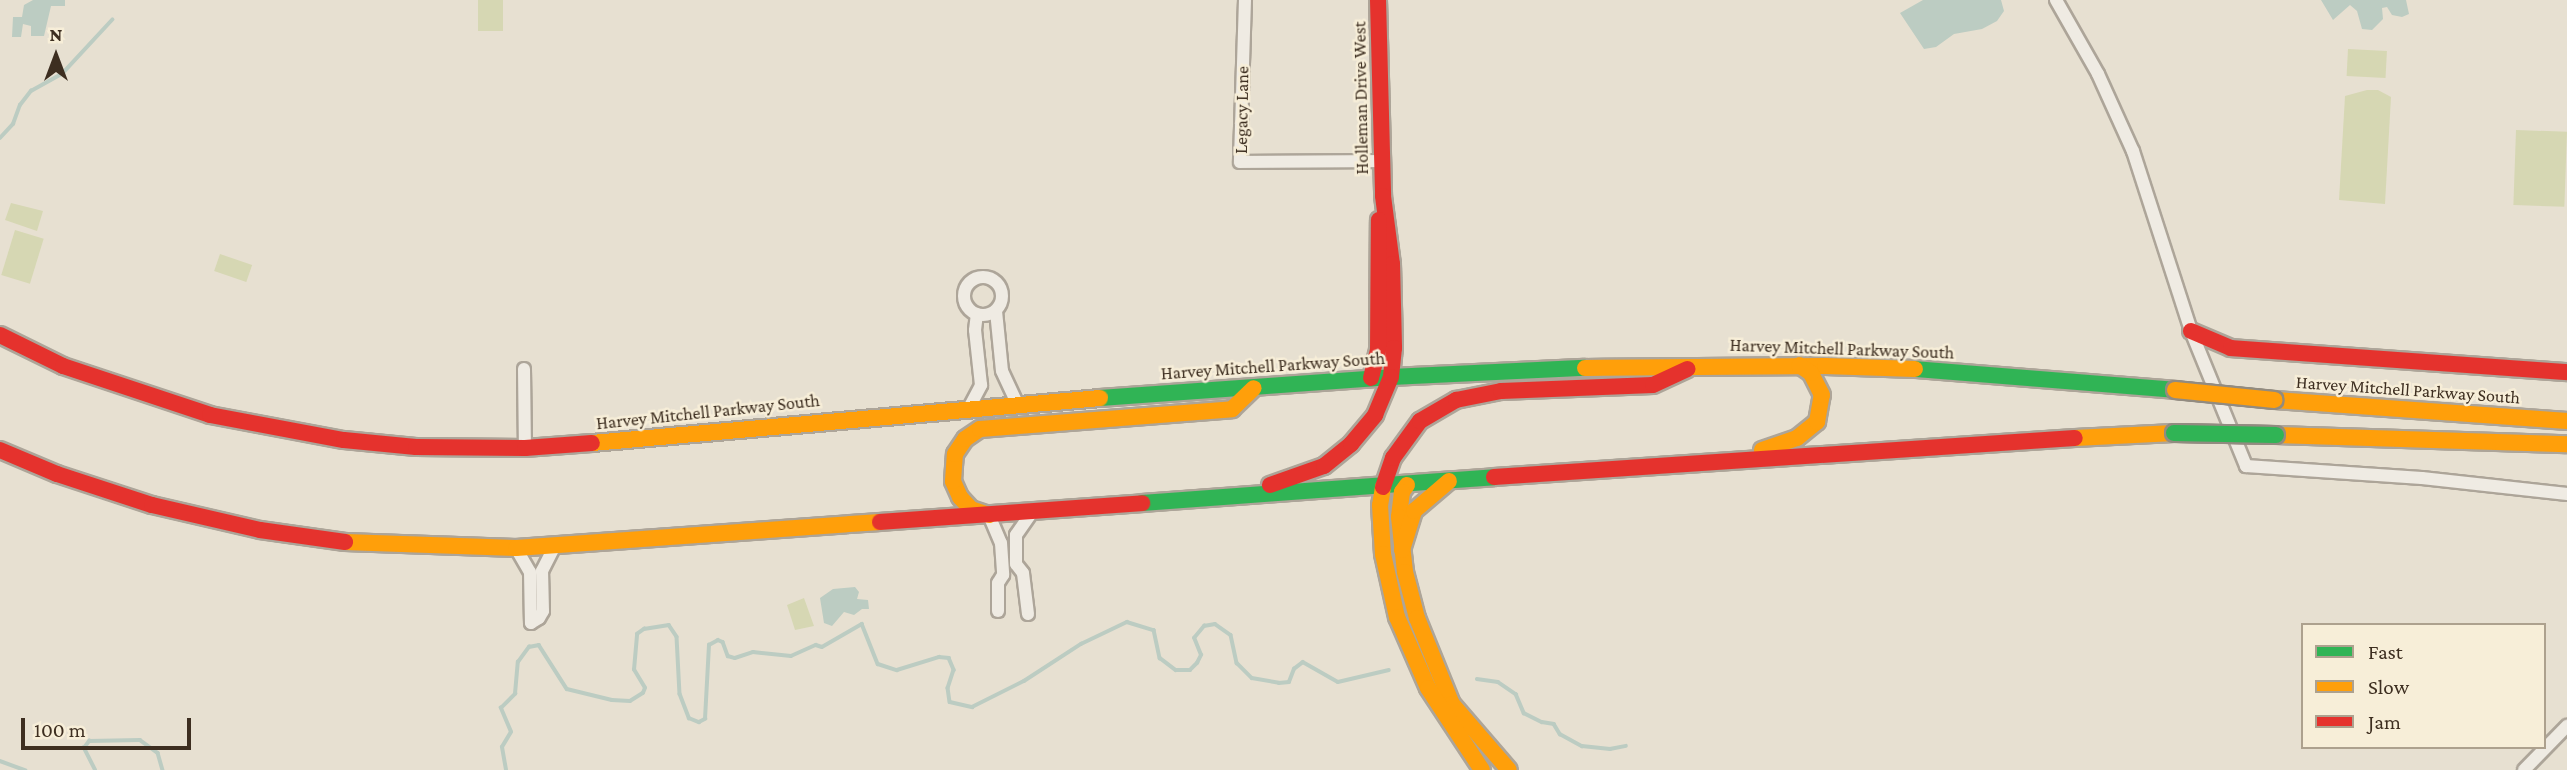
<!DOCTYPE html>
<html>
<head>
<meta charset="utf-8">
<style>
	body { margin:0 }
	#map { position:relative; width:2567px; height:770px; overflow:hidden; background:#e7e0d1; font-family:"Crimson Pro",serif }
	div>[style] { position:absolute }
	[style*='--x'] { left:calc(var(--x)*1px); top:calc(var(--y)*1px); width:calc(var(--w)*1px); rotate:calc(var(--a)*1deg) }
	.green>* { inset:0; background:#d6d7b3; transform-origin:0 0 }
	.water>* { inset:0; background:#bcccc2 }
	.stream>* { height:3.5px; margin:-1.75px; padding:0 1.75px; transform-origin:1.75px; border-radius:1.75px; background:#bcccc2 }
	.roads { filter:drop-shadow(2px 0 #ada599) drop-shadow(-2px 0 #ada599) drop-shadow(0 2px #ada599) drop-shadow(0 -2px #ada599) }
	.street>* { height:12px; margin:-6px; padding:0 6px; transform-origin:6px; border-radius:6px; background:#efebe3 }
	.street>.ring { margin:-6px; padding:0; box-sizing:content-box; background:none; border:12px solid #efebe3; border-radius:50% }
	.fast>* { height:16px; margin:-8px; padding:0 8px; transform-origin:8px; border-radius:8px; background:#30b455 }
	.slow>* { height:16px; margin:-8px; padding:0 8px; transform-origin:8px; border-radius:8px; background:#ff9f0a }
	.jam>* { height:16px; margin:-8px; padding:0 8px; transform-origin:8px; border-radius:8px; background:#e5322d }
	.bridges { filter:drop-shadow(2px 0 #928b80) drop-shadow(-2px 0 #928b80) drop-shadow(0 2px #928b80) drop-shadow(0 -2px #928b80) }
	.fast-bridge>* { height:16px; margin:-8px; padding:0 8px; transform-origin:8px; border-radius:8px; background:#30b455 }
	.slow-bridge>* { height:16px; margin:-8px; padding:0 8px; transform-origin:8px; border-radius:8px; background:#ff9f0a }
	span { translate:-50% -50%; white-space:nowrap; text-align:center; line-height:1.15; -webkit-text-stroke:5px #f7eed8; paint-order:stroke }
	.street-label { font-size:18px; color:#3d2e20 }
	.legend { position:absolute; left:2301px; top:623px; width:245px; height:126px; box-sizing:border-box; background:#f7eed8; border:2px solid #ada18e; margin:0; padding:9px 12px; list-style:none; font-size:21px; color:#3d2e20 }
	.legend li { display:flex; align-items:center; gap:14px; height:35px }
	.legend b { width:35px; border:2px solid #ada18e }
	.north { position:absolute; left:21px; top:21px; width:70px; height:70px; -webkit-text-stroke:5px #f7eed8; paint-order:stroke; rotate:0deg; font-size:19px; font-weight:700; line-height:28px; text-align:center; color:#3d2e20 }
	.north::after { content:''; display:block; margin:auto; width:24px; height:32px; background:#3d2e20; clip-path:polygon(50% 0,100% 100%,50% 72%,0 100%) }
	.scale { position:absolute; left:21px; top:718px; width:170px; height:32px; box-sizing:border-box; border:4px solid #3d2e20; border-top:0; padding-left:9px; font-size:21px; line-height:24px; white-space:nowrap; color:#3d2e20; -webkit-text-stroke:5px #f7eed8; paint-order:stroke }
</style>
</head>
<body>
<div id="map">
	<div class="green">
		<i style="left:478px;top:0;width:25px;height:31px"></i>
		<i style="left:2348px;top:49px;width:39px;height:27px;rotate:3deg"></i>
		<i style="clip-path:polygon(2367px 90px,2378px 90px,2391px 97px,2385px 204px,2339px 200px,2345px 96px)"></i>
		<i style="left:2516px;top:130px;width:51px;height:75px;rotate:2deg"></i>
		<i style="clip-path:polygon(11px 203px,43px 211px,37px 231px,5px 220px)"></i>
		<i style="left:15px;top:230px;width:30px;height:47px;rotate:17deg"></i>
		<i style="left:220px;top:254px;width:34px;height:18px;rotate:19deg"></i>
		<i style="clip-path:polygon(804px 598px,814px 626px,795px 630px,787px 605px)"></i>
	</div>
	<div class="water">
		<i style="clip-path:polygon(33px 0,65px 0,65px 6px,51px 6px,44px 36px,31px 36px,31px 26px,23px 24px,21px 37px,12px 37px,13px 17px,22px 17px,24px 5px)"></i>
		<i style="clip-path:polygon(1923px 0,2001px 0,2004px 11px,1997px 21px,1982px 29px,1954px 34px,1936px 47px,1924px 49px,1900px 13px)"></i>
		<i style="clip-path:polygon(2321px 0,2406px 0,2409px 14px,2402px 17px,2392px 15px,2387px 7px,2382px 8px,2383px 19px,2372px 30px,2362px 29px,2357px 11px,2350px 5px,2333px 20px)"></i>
		<i style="clip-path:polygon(855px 587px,859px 592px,857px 599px,868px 600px,869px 609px,862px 609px,854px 615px,844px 612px,832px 626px,824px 623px,820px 598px,833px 589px)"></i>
	</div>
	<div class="stream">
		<i style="--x:0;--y:138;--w:19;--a:-47"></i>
		<i style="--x:13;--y:124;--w:20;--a:-70"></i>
		<i style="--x:20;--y:105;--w:18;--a:-52"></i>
		<i style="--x:31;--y:91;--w:35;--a:-29"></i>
		<i style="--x:62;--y:74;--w:74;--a:-47.2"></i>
		<i style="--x:1477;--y:679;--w:21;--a:8"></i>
		<i style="--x:1498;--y:682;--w:22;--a:34"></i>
		<i style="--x:1516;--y:694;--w:21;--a:67"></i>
		<i style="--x:1524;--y:713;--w:20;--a:27"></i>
		<i style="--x:1542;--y:722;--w:12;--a:9"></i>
		<i style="--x:1554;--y:724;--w:12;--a:59"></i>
		<i style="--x:1560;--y:734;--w:25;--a:29"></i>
		<i style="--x:1582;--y:746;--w:28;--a:6"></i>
		<i style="--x:1610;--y:749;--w:16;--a:-11"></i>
		<i style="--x:0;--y:761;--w:27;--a:20"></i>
		<i style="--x:95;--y:770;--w:25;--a:-117"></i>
		<i style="--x:84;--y:748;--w:9;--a:-54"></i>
		<i style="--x:89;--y:741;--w:51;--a:-1.1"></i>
		<i style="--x:140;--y:740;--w:22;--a:36"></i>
		<i style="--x:158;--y:753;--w:18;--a:74"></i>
		<i style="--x:506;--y:770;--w:23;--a:-100"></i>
		<i style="--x:502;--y:747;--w:17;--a:-59"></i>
		<i style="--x:511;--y:732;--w:26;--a:-113"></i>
		<i style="--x:501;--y:708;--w:20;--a:-45"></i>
		<i style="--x:515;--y:694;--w:32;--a:-85"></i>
		<i style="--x:518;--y:662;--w:19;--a:-54"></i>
		<i style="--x:529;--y:647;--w:10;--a:-11"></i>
		<i style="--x:539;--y:645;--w:52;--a:57.5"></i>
		<i style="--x:567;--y:689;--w:46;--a:13.7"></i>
		<i style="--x:612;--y:700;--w:18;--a:3"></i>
		<i style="--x:630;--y:701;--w:15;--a:-32"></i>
		<i style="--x:643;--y:693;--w:5;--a:-68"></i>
		<i style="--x:645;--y:688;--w:21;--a:-121"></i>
		<i style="--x:634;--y:670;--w:36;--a:-85"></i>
		<i style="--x:637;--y:634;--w:9;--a:-36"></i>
		<i style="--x:644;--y:629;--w:25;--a:-9"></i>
		<i style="--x:669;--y:625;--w:14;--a:56"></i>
		<i style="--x:677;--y:637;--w:57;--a:87"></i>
		<i style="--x:680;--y:694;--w:26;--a:69"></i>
		<i style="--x:689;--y:718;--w:11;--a:22"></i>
		<i style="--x:699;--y:722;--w:7;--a:-27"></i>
		<i style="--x:705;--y:719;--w:74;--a:-86.9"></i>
		<i style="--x:709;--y:645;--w:10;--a:-29"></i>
		<i style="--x:718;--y:640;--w:5;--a:22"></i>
		<i style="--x:723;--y:642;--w:15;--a:70"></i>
		<i style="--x:728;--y:656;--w:7;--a:16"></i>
		<i style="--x:735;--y:658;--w:19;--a:-18"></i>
		<i style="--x:753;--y:652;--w:38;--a:6"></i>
		<i style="--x:791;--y:656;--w:27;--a:-24"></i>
		<i style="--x:816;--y:645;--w:6;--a:18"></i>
		<i style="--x:822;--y:647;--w:46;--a:-29.9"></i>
		<i style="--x:862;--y:624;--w:43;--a:68.2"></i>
		<i style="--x:878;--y:664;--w:20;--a:18"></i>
		<i style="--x:897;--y:670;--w:44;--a:-17.2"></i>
		<i style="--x:939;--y:657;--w:10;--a:6"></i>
		<i style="--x:949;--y:658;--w:13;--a:67"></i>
		<i style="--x:954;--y:670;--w:19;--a:108"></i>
		<i style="--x:948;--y:688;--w:14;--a:82"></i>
		<i style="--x:950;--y:702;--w:23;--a:13"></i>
		<i style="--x:972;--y:707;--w:58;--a:-26.6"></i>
		<i style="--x:1024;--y:681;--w:68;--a:-33"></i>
		<i style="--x:1081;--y:644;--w:51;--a:-25.6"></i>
		<i style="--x:1127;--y:622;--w:28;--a:17"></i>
		<i style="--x:1154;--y:630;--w:29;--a:78"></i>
		<i style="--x:1160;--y:658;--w:20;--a:37"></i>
		<i style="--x:1176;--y:670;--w:14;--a:0"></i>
		<i style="--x:1190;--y:670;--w:10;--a:-45"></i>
		<i style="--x:1197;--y:663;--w:9;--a:-63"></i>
		<i style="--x:1201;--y:655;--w:18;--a:-112"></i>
		<i style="--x:1194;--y:638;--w:16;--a:-50"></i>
		<i style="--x:1204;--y:626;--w:11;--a:-10"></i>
		<i style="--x:1215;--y:624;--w:19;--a:35"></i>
		<i style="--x:1231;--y:635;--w:29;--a:78"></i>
		<i style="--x:1237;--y:663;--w:21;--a:45"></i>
		<i style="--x:1252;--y:678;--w:27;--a:10"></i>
		<i style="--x:1279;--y:683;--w:10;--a:-6"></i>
		<i style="--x:1289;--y:682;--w:14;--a:-69"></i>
		<i style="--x:1294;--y:669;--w:11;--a:-38"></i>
		<i style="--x:1303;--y:662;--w:40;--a:29.7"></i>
		<i style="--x:1338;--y:682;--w:52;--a:-13.2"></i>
	</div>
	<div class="roads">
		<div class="street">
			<i style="--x:1245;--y:0;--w:162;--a:91.8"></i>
			<i style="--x:1240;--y:162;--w:142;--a:-0.4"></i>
			<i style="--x:2056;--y:0;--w:85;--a:60.4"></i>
			<i style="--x:2098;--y:74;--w:85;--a:65.6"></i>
			<i style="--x:2133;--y:151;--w:189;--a:72.1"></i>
			<i style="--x:2191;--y:331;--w:146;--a:67.8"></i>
			<i style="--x:2246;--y:466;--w:176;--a:3.9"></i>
			<i style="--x:2422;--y:478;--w:146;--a:6.3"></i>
			<i class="ring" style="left:964px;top:277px;width:26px;height:26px"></i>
			<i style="--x:996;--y:311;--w:60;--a:84.3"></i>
			<i style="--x:1002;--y:371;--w:38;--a:65"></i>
			<i style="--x:524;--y:369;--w:79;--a:89.3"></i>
			<i style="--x:969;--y:408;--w:26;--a:-62"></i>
			<i style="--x:981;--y:385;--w:55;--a:-96.2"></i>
			<i style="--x:975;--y:330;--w:16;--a:-83"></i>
			<i style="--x:989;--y:515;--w:30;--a:67"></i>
			<i style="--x:1001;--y:543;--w:32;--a:86"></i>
			<i style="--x:1003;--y:575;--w:9;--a:122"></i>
			<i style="--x:998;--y:583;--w:28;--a:90"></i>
			<i style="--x:516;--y:548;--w:28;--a:60"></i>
			<i style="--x:530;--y:572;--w:51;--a:88.9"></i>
			<i style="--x:531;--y:623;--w:9;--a:-32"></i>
			<i style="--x:539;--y:618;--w:8;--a:-60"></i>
			<i style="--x:543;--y:611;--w:40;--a:-91.4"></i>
			<i style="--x:542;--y:571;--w:28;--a:-63"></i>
			<i style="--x:1028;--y:614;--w:41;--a:-97"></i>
			<i style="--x:1023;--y:573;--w:11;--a:-128"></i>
			<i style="--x:1016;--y:564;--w:29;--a:-90"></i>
			<i style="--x:1016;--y:535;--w:28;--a:-55"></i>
			<i style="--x:2524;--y:770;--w:62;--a:-45.7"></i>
		</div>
		<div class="fast">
			<i style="--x:1915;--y:369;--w:261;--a:4.6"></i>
			<i style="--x:1100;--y:398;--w:292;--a:-4.1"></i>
			<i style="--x:1391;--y:377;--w:194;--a:-2.7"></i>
			<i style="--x:1142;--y:503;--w:353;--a:-4.2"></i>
		</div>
		<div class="slow">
			<i style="--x:1585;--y:368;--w:240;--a:-0.5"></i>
			<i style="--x:1825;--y:366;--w:90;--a:1.9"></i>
			<i style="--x:2275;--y:400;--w:293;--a:4.1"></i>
			<i style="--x:2276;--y:435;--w:291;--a:1.8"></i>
			<i style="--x:2075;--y:438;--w:99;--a:-2.9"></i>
			<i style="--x:592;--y:443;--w:510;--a:-5.06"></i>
			<i style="--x:1762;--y:450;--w:37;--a:-19"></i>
			<i style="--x:1797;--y:438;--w:26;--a:-39"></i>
			<i style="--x:1817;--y:422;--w:27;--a:-80"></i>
			<i style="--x:1822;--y:395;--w:25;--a:-117"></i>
			<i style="--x:1811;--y:373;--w:14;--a:-146"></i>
			<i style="--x:1407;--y:485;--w:9;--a:126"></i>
			<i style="--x:1402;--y:492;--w:25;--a:97"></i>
			<i style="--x:1399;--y:517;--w:55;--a:83.8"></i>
			<i style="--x:1405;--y:572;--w:48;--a:75.4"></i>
			<i style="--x:1417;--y:618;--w:93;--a:67.9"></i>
			<i style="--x:1452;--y:704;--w:87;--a:49.2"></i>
			<i style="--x:1383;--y:487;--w:18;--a:99"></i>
			<i style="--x:1380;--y:505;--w:49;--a:86.5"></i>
			<i style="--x:1383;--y:554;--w:65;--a:77.5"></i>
			<i style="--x:1397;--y:617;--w:77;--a:66.4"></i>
			<i style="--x:1428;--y:688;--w:98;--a:56.6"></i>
			<i style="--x:989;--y:515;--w:19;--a:-162"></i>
			<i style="--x:971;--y:509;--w:16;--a:-133"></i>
			<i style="--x:960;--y:497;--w:17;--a:-114"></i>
			<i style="--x:953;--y:481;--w:27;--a:-86"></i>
			<i style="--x:955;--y:454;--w:18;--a:-56"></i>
			<i style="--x:965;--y:439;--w:18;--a:-34"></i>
			<i style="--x:980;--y:429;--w:253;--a:-4.5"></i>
			<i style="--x:1232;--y:409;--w:30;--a:-44"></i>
			<i style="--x:345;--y:542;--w:171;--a:2"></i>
			<i style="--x:516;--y:548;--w:365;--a:-4.1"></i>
			<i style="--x:1402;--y:550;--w:41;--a:-72.9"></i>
			<i style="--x:1414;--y:511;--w:46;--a:-40.6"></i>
		</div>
		<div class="jam">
			<i style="--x:1378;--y:0;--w:196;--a:88.5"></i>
			<i style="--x:1383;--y:196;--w:69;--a:82.5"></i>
			<i style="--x:1392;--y:264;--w:84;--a:88.6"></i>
			<i style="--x:1394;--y:348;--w:29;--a:96"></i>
			<i style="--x:2191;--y:331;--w:43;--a:23"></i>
			<i style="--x:2231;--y:348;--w:337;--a:4.1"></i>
			<i style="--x:0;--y:335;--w:70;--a:26.2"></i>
			<i style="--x:63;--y:366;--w:155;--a:18.4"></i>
			<i style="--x:210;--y:415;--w:136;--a:10.6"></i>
			<i style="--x:344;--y:440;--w:72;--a:5.6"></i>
			<i style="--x:416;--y:447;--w:109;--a:0.5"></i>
			<i style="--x:525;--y:448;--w:67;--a:-4.3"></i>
			<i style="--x:1371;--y:378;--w:29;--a:-76"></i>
			<i style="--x:1378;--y:350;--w:130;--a:-89.6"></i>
			<i style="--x:0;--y:450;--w:62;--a:22.8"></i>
			<i style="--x:57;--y:474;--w:100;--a:18.1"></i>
			<i style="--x:152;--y:505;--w:111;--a:13"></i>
			<i style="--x:260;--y:530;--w:86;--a:8"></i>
			<i style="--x:1494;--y:477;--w:582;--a:-3.84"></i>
			<i style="--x:1270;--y:485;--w:57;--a:-19.4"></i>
			<i style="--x:1324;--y:466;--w:35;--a:-39"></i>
			<i style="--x:1351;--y:444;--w:38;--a:-50"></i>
			<i style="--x:1375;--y:415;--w:41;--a:-67.2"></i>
			<i style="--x:1383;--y:487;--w:31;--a:-71"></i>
			<i style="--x:1393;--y:458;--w:46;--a:-53.9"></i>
			<i style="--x:1420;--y:421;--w:42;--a:-30.3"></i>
			<i style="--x:1456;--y:400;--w:46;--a:-11.3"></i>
			<i style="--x:1501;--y:391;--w:152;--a:-2.3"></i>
			<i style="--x:1653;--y:385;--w:38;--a:-25"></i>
			<i style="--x:880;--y:522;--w:263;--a:-4.1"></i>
		</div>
	</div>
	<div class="bridges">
		<div class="fast-bridge">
			<i style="--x:2174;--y:433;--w:102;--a:1.1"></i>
		</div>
		<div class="slow-bridge">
			<i style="--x:2175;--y:390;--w:100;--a:5.7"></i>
		</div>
	</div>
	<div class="street-label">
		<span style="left:1361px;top:98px;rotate:-91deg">Holleman Drive West</span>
		<span style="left:1242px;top:110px;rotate:-89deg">Legacy Lane</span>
		<span style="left:1842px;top:349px;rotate:2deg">Harvey Mitchell Parkway South</span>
		<span style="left:1273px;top:366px;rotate:-4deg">Harvey Mitchell Parkway South</span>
		<span style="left:2408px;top:390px;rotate:4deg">Harvey Mitchell Parkway South</span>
		<span style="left:708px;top:412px;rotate:-6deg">Harvey Mitchell Parkway South</span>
	</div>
	<ul class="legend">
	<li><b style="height:9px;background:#30b455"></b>Fast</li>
	<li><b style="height:9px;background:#ff9f0a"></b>Slow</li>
	<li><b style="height:9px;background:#e5322d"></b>Jam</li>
	</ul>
	<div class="north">N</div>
	<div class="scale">100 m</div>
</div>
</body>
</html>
